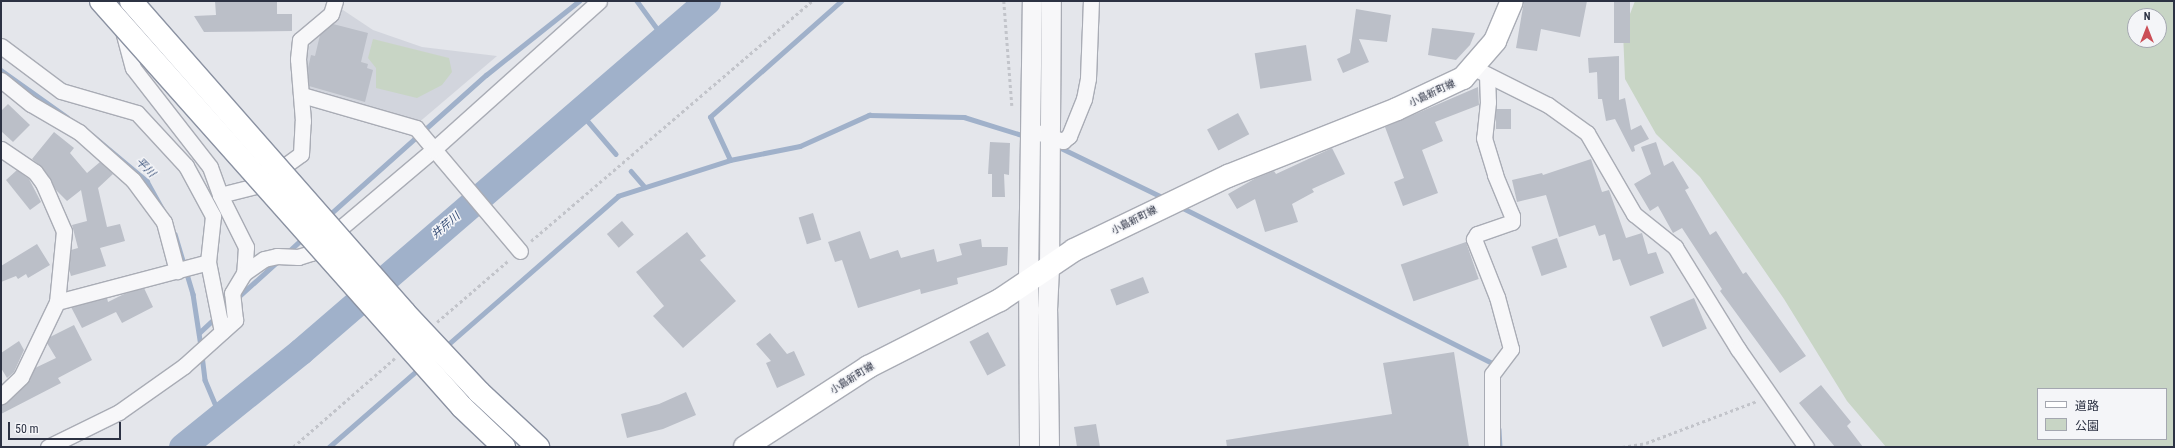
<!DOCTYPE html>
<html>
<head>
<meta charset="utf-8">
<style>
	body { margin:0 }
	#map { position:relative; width:2175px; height:448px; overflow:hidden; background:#e4e6eb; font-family:"Roboto Condensed","Noto Sans JP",sans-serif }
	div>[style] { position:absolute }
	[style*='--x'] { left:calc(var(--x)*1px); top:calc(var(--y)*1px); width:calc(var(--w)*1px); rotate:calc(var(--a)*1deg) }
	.built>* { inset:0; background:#d2d5dd }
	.green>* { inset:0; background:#c8d5c5 }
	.stream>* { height:4.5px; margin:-2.25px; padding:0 2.25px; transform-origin:2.25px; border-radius:2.25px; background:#a0b1ca }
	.river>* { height:27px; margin:-13.5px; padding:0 13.5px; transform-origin:13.5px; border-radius:13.5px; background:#a0b1ca }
	.building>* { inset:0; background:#bbbfc8; transform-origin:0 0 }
	.path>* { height:2.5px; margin-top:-1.25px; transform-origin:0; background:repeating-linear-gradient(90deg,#c2c4ca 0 3px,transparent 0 6px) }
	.roads { filter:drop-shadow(1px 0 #a9acb5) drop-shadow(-1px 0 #a9acb5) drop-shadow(0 1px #a9acb5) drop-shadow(0 -1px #a9acb5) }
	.minor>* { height:15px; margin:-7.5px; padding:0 7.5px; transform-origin:7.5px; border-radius:7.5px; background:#f7f7f9 }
	.tertiary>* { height:19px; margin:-9.5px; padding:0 9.5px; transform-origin:9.5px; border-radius:9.5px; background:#f7f7f9 }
	.secondary>* { height:22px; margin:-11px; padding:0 11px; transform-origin:11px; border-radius:11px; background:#fff }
	.bridges { filter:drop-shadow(1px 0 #8b92a2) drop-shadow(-1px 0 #8b92a2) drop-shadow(0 1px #8b92a2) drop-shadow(0 -1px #8b92a2) }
	.motorway-bridge>* { height:22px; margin:-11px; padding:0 11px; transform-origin:11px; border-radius:11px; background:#fff }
	span { translate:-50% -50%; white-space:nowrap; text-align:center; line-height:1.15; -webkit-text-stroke:3px #f4f5f8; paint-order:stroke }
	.street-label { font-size:10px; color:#2c3243 }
	.water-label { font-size:11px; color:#374e76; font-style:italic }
	.frame { position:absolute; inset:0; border:2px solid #2c3243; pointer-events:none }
	.legend { position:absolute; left:2037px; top:388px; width:130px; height:52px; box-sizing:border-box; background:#f4f5f8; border:1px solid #a4a7b0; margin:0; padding:5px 7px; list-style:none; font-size:12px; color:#2c3243 }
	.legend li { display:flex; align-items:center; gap:8px; height:20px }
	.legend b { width:20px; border:1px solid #a4a7b0 }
	.north { position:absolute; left:2127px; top:8px; width:40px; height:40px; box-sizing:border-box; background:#f4f5f8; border:1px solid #a4a7b0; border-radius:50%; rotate:0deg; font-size:11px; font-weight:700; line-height:16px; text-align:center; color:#2c3243 }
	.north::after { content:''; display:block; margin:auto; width:14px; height:18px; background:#cb4e56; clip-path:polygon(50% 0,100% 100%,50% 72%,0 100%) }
	.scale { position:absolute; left:8px; top:422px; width:113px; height:18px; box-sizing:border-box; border:2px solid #2c3243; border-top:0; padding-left:5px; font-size:12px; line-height:14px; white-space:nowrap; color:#2c3243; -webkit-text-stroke:3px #f4f5f8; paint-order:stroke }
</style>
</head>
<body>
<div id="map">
	<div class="built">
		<i style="clip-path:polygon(337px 6px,373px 30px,422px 47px,497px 56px,417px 124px,309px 90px,302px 81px,302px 63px,319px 24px)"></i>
	</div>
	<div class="green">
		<i style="clip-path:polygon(evenodd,1635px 1px,2174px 1px,2174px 447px,1886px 447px,1847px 401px,1784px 299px,1700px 177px,1656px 134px,1625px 79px,1623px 32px,1635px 1px,2135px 16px,2159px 16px,2159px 40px,2135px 40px,2135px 16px,1635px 1px,2038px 389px,2166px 389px,2166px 439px,2038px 439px,2038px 389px)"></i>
		<i style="clip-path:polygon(373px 39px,449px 58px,452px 72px,442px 85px,417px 98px,376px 88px,376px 68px,368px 58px)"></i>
	</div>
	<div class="stream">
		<i style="--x:637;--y:1;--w:46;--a:53.9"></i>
		<i style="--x:1;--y:70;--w:81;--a:35.5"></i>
		<i style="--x:580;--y:112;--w:55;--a:49.4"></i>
		<i style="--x:92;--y:135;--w:72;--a:39.9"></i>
		<i style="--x:147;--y:181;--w:33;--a:61"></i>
		<i style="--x:1057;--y:146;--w:121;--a:25.9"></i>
		<i style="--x:730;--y:160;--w:47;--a:-114.9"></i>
		<i style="--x:710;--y:117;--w:175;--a:-41.5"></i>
		<i style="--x:631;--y:171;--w:21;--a:49"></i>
		<i style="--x:1179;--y:206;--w:355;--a:26.6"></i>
		<i style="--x:327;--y:217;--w:213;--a:-41.8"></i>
		<i style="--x:486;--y:75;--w:119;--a:-38.5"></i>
		<i style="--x:175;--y:234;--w:63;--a:73.3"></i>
		<i style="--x:193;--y:294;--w:53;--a:81.3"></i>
		<i style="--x:287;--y:253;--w:22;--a:-43"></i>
		<i style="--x:236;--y:299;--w:57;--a:-42.1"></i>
		<i style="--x:199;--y:333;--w:23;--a:-43"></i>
		<i style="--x:444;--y:348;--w:231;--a:-41.1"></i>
		<i style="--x:618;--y:196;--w:118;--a:-17.8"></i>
		<i style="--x:730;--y:160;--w:71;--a:-11.3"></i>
		<i style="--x:800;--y:146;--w:76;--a:-24.2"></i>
		<i style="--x:869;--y:115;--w:95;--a:1.2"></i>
		<i style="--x:964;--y:117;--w:64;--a:17.3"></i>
		<i style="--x:202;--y:355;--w:25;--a:83"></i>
		<i style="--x:205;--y:380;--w:39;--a:67"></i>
		<i style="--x:1499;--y:429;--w:18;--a:87"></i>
		<i style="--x:329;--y:447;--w:121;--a:-41"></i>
	</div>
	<div class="river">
		<i style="--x:182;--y:447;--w:153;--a:-38.9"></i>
		<i style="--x:301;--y:351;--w:536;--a:-40.76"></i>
	</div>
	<div class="building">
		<i style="clip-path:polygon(215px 1px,277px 1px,277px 14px,292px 14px,292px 31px,204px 32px,194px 16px,216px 15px)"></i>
		<i style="clip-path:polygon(1524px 1px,1587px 1px,1580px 37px,1541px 29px,1537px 51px,1516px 48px)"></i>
		<i style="left:1614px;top:1px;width:16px;height:42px"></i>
		<i style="clip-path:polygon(1356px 9px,1391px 15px,1387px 42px,1359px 39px,1369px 62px,1343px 73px,1337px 59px,1350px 53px)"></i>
		<i style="clip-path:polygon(333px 24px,368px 33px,361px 62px,368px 64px,367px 68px,373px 70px,365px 102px,309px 86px,308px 68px,311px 55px,315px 56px,320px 35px)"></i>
		<i style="clip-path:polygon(1432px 28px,1451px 30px,1475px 33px,1470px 45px,1456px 60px,1428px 55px)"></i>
		<i style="left:1306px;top:45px;width:36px;height:52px;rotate:81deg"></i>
		<i style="clip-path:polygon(1619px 56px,1619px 100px,1625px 98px,1631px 130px,1641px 125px,1649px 139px,1634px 146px,1635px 151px,1632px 152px,1615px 119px,1606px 121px,1602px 99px,1598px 99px,1597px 72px,1589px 73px,1588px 58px)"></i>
		<i style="clip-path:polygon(1478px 87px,1479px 105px,1435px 122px,1443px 141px,1422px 150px,1438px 193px,1403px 206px,1394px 182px,1404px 178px,1385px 127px)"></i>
		<i style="clip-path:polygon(8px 104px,30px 125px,13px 142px,1px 131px,1px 111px)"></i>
		<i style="left:1496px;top:109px;width:15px;height:20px"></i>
		<i style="left:1238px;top:113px;width:24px;height:35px;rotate:62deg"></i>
		<i style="clip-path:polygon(54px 132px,74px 148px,70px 153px,87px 173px,100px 162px,113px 174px,98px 188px,107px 227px,120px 224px,125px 241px,100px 248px,106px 266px,71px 276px,69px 269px,71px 250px,78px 248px,72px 225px,87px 221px,81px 190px,67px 201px,56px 190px,42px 167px,32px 159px)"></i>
		<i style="clip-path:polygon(990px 142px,1010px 143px,1009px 175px,1004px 174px,1005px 197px,992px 197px,992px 174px,988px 174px)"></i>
		<i style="clip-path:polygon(1656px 142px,1664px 166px,1673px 161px,1689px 188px,1685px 190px,1710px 235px,1716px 231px,1743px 274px,1746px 272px,1806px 356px,1780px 373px,1720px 291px,1722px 289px,1682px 228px,1673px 233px,1658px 206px,1650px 211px,1634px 184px,1651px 174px,1641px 147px)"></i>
		<i style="clip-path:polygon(1332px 148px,1345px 174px,1312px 189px,1314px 192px,1292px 204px,1298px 222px,1265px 232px,1255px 199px,1237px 209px,1228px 194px,1256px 178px,1274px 171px,1276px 174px)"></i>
		<i style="clip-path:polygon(1591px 159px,1602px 192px,1609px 190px,1626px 238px,1642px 233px,1648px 254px,1656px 252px,1664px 273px,1630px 286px,1620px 259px,1613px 261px,1605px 234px,1599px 236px,1595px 225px,1559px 237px,1546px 195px,1517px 202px,1512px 180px,1542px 173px,1543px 175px)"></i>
		<i style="clip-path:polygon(17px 170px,29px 179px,41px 202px,30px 210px,6px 180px)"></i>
		<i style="left:813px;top:213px;width:28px;height:15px;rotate:73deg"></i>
		<i style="left:622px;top:221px;width:18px;height:20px;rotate:49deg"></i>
		<i style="clip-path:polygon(860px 231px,870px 259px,898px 250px,901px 258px,934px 249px,937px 262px,962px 255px,959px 244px,981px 239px,982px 247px,1008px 247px,1007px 265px,957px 278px,958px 284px,921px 294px,920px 289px,858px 308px,842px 260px,835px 262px,828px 242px)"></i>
		<i style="clip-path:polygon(687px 232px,706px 256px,700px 260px,736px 301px,683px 348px,653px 316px,664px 306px,636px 272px)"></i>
		<i style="left:1557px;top:238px;width:31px;height:27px;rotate:71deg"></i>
		<i style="left:1466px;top:242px;width:39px;height:69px;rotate:71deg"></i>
		<i style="clip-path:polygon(37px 244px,50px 265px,28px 278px,26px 274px,18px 279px,16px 276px,1px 282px,1px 266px)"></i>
		<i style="left:1143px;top:277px;width:17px;height:35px;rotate:69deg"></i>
		<i style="clip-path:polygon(144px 288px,153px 307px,122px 323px,116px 312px,82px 328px,71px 307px,107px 298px,108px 302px,124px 294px)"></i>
		<i style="left:1694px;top:298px;width:33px;height:48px;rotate:67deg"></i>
		<i style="clip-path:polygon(74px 325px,92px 360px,58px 378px,61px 383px,1px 414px,1px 405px,7px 403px,27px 384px,35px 368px,56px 358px,47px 343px,50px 337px)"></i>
		<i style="left:988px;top:332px;width:38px;height:21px;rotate:62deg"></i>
		<i style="clip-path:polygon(770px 333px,787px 354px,794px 351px,805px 375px,777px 388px,766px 363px,771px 361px,756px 344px)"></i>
		<i style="clip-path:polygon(19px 341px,24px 350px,14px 372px,7px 378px,1px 368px,1px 353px)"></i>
		<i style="clip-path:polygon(1454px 352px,1469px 447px,1227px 447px,1226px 440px,1392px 414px,1383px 363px)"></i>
		<i style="clip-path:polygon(1821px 385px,1851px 422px,1847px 426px,1863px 447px,1835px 447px,1799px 403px)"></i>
		<i style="clip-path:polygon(686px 392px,696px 415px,663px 429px,627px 438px,621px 414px,659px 404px)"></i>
		<i style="clip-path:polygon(1096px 424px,1100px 447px,1077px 447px,1074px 427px)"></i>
	</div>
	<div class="path">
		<i style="--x:1004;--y:1;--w:105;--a:85.6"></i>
		<i style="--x:531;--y:241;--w:370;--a:-40.5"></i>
		<i style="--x:437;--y:322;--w:95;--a:-40.7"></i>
		<i style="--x:293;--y:447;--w:135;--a:-41.1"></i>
		<i style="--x:1622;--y:447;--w:24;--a:-9"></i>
		<i style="--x:1646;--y:443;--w:119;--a:-20.7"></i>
	</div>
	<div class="roads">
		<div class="minor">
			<i style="--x:129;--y:1;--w:31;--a:101"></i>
			<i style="--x:123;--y:31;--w:38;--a:75"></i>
			<i style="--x:133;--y:68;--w:125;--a:52.1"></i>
			<i style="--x:210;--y:167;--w:30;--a:70"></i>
			<i style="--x:220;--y:195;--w:58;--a:63.4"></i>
			<i style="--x:246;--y:247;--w:26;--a:94"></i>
			<i style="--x:1;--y:46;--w:75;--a:36.9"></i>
			<i style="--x:61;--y:91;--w:79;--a:16.1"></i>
			<i style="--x:137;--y:113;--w:72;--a:47.2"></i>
			<i style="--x:186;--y:166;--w:57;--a:61.6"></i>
			<i style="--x:213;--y:216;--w:46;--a:96.2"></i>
			<i style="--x:208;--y:262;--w:71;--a:78.7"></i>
			<i style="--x:1474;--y:68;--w:83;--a:26.6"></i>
			<i style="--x:1548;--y:105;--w:48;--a:35.7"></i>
			<i style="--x:1587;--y:133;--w:94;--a:59.9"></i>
			<i style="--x:1634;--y:214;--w:53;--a:38.8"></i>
			<i style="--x:1675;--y:247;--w:120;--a:58.3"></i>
			<i style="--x:1738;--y:349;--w:119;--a:55.2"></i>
			<i style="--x:1487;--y:75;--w:27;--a:88"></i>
			<i style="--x:1488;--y:102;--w:36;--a:96"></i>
			<i style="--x:1484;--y:138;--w:39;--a:73"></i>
			<i style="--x:1495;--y:175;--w:44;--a:67.5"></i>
			<i style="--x:1512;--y:216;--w:6;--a:90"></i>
			<i style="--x:1512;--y:222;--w:37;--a:161"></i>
			<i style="--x:1477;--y:234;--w:6;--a:121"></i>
			<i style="--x:1474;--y:239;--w:62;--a:68.4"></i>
			<i style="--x:1497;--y:297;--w:54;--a:74.9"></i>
			<i style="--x:1511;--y:349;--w:31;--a:127"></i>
			<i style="--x:1492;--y:374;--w:73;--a:90"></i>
			<i style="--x:1;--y:80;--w:38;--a:39"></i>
			<i style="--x:31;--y:104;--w:56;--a:30.3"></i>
			<i style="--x:79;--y:132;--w:72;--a:41.6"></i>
			<i style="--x:133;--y:180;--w:52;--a:53.6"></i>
			<i style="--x:164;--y:222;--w:51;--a:75.1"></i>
			<i style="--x:302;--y:95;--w:119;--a:16.1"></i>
			<i style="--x:416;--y:128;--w:161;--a:49.8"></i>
			<i style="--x:1031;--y:130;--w:34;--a:19"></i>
			<i style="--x:1063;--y:141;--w:8;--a:-40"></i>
			<i style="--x:1069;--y:136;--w:40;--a:-68"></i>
			<i style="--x:1084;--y:99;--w:21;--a:-79"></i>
			<i style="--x:1088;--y:78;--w:77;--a:-87.8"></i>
			<i style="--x:1;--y:149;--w:41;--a:34.1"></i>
			<i style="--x:35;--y:172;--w:14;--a:54"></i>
			<i style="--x:43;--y:183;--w:52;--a:66.4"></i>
			<i style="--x:64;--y:231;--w:71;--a:95.6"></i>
			<i style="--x:57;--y:302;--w:83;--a:115.6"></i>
			<i style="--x:21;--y:377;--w:28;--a:136"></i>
			<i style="--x:220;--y:195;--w:38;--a:-14"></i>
			<i style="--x:257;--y:186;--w:54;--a:-36"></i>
			<i style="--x:301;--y:154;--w:33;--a:-87"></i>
			<i style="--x:303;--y:121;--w:62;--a:-94.6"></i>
			<i style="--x:298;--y:59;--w:19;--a:-84"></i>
			<i style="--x:300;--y:40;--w:40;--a:-40"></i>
			<i style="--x:331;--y:14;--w:14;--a:-73"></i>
			<i style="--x:57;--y:302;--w:156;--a:-14.8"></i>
			<i style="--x:48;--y:447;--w:79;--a:-26.2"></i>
			<i style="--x:119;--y:412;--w:80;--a:-35.3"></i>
			<i style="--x:184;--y:366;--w:69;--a:-42"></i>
			<i style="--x:235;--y:320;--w:27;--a:-96"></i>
			<i style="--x:232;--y:293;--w:23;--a:-59"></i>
			<i style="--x:244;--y:273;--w:24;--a:-35"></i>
			<i style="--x:264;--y:259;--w:13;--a:-13"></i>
			<i style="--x:277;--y:256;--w:21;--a:3"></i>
			<i style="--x:298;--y:257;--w:14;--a:-17"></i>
			<i style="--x:311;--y:253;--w:160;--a:-40.2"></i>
			<i style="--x:433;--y:150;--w:223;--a:-41.9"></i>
		</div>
		<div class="tertiary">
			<i style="--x:1029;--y:447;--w:167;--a:-90.3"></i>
			<i style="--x:1028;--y:280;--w:279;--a:-89.2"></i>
			<i style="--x:1049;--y:447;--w:137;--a:-90.8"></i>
			<i style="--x:1047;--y:310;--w:43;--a:-87.3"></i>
			<i style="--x:1049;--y:267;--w:266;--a:-89.6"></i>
		</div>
		<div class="secondary">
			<i style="--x:745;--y:447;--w:147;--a:-33"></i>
			<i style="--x:868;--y:367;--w:148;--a:-26.9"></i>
			<i style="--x:1000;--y:300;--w:89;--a:-34"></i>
			<i style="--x:1074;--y:250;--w:171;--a:-25.7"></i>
			<i style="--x:1228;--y:176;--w:182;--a:-21.6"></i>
			<i style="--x:1397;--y:109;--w:73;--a:-25.2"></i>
			<i style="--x:1463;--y:78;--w:49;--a:-49.1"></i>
			<i style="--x:1495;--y:41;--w:43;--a:-67"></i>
		</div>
	</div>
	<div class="bridges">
		<div class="motorway-bridge">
			<i style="--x:101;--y:1;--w:543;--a:48.36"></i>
			<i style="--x:462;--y:407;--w:58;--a:43.6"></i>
			<i style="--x:131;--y:1;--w:414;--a:48.7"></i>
			<i style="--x:404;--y:312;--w:110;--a:46.8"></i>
			<i style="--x:479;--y:392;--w:81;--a:43"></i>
		</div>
	</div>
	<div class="street-label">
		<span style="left:1432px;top:93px;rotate:-25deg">小島新町線</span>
		<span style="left:1134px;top:220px;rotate:-27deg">小島新町線</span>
		<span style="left:852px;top:378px;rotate:-32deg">小島新町線</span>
	</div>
	<div class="water-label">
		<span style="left:145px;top:168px;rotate:45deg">平川</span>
		<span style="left:446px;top:226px;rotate:-41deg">井芹川</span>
	</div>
	<div class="frame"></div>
	<ul class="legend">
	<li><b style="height:5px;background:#fff"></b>道路</li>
	<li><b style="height:11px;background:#c8d5c5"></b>公園</li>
	</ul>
	<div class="north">N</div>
	<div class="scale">50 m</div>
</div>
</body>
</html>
